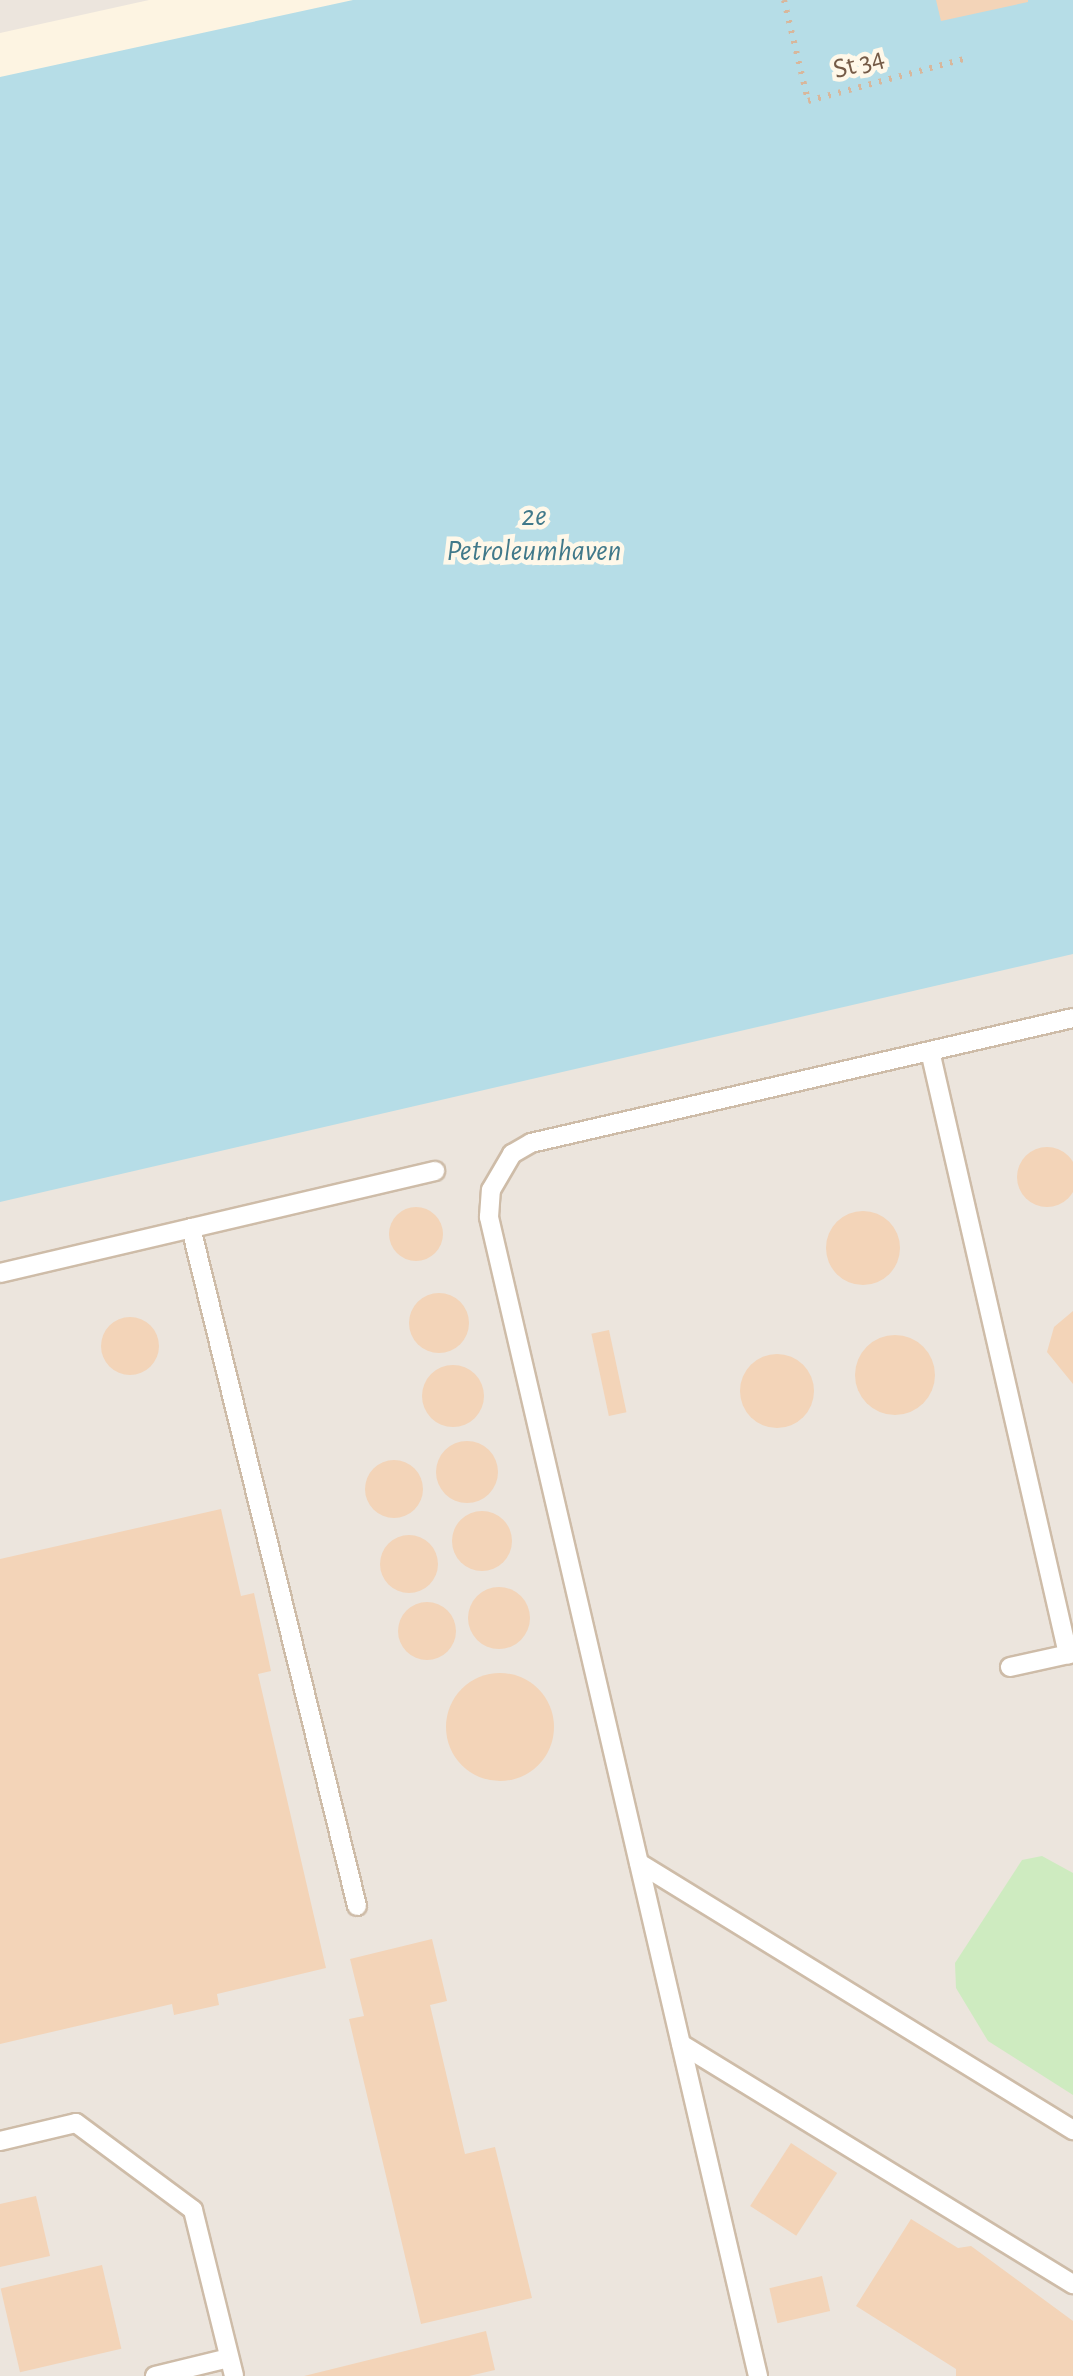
<!DOCTYPE html>
<html>
<head>
<meta charset="utf-8">
<style>
	body { margin:0 }
	#map { position:relative; width:1073px; height:2376px; overflow:hidden; background:#fdf4e2; font-family:"Alegreya Sans",sans-serif }
	div>[style] { position:absolute }
	[style*='--x'] { left:calc(var(--x)*1px); top:calc(var(--y)*1px); width:calc(var(--w)*1px); rotate:calc(var(--a)*1deg) }
	.industrial>* { inset:0; background:#ece5dd }
	.green>* { inset:0; background:#ceebc0 }
	.water>* { inset:0; background:#b6dde7 }
	.building>* { inset:0; background:#f3d4b8; transform-origin:0 0 }
	.round { border-radius:50% }
	.path>* { height:6px; margin-top:-3px; transform-origin:0; background:repeating-linear-gradient(90deg,#d8b79c 0 2.5px,transparent 0 10.5px) }
	.roads { filter:drop-shadow(2px 0 #cebca8) drop-shadow(-2px 0 #cebca8) drop-shadow(0 2px #cebca8) drop-shadow(0 -2px #cebca8) }
	.service>* { height:18px; margin:-9px; padding:0 9px; transform-origin:9px; border-radius:9px; background:#fff }
	span { translate:-50% -50%; white-space:nowrap; text-align:center; line-height:1.15; -webkit-text-stroke:9px #fff8e9; paint-order:stroke }
	.street-label { font-size:28px; color:#755b47 }
	.water-label { font-size:30px; color:#41798a; font-style:italic }
</style>
</head>
<body>
<div id="map">
	<div class="industrial">
		<i style="clip-path:polygon(0 0,149px 0,0 33px)"></i>
		<i style="clip-path:polygon(1073px 951px,1073px 2376px,0 2376px,0 1196px)"></i>
	</div>
	<div class="green">
		<i style="clip-path:polygon(1042px 1856px,1073px 1873px,1073px 2095px,988px 2041px,956px 1988px,955px 1963px,1022px 1860px)"></i>
	</div>
	<div class="water">
		<i style="clip-path:polygon(353px 0,1073px 0,1073px 954px,0 1202px,0 77px)"></i>
	</div>
	<div class="building">
		<i style="clip-path:polygon(936px 0,1028px 0,1028px 2px,941px 21px)"></i>
		<i class="round" style="left:1017px;top:1147px;width:60px;height:60px"></i>
		<i class="round" style="left:389px;top:1207px;width:54px;height:54px"></i>
		<i class="round" style="left:826px;top:1211px;width:74px;height:74px"></i>
		<i class="round" style="left:409px;top:1293px;width:60px;height:60px"></i>
		<i style="clip-path:polygon(1073px 1311px,1073px 1384px,1047px 1352px,1054px 1327px)"></i>
		<i class="round" style="left:101px;top:1317px;width:58px;height:58px"></i>
		<i style="left:609px;top:1330px;width:84px;height:18px;rotate:78deg"></i>
		<i class="round" style="left:855px;top:1335px;width:80px;height:80px"></i>
		<i class="round" style="left:740px;top:1354px;width:74px;height:74px"></i>
		<i class="round" style="left:422px;top:1365px;width:62px;height:62px"></i>
		<i class="round" style="left:436px;top:1441px;width:62px;height:62px"></i>
		<i class="round" style="left:365px;top:1460px;width:58px;height:58px"></i>
		<i style="clip-path:polygon(221px 1509px,241px 1596px,254px 1593px,271px 1671px,258px 1674px,326px 1968px,217px 1994px,219px 2005px,174px 2015px,172px 2004px,0 2044px,0 1559px)"></i>
		<i class="round" style="left:452px;top:1511px;width:60px;height:60px"></i>
		<i class="round" style="left:380px;top:1535px;width:58px;height:58px"></i>
		<i class="round" style="left:468px;top:1587px;width:62px;height:62px"></i>
		<i class="round" style="left:398px;top:1602px;width:58px;height:58px"></i>
		<i class="round" style="left:446px;top:1673px;width:108px;height:108px"></i>
		<i style="clip-path:polygon(432px 1939px,447px 2001px,430px 2005px,465px 2154px,495px 2147px,532px 2298px,421px 2324px,349px 2019px,364px 2016px,350px 1959px)"></i>
		<i style="left:791px;top:2143px;width:55px;height:75px;rotate:33deg"></i>
		<i style="clip-path:polygon(36px 2196px,50px 2256px,0 2267px,0 2204px)"></i>
		<i style="clip-path:polygon(911px 2219px,958px 2248px,971px 2246px,1073px 2321px,1073px 2376px,956px 2376px,956px 2369px,856px 2306px)"></i>
		<i style="left:102px;top:2265px;width:86px;height:104px;rotate:77deg"></i>
		<i style="left:822px;top:2276px;width:36px;height:54px;rotate:77deg"></i>
		<i style="clip-path:polygon(486px 2331px,495px 2370px,469px 2376px,304px 2376px)"></i>
	</div>
	<div class="path">
		<i style="--x:784;--y:0;--w:104;--a:76.6"></i>
		<i style="--x:808;--y:101;--w:162;--a:-15.1"></i>
	</div>
	<div class="roads">
		<div class="service">
			<i style="--x:930;--y:1051;--w:619;--a:77.11"></i>
			<i style="--x:191;--y:1228;--w:698;--a:76.24"></i>
			<i style="--x:0;--y:1273;--w:447;--a:-13.2"></i>
			<i style="--x:1010;--y:1667;--w:65;--a:-12.5"></i>
			<i style="--x:639;--y:1863;--w:510;--a:31.6"></i>
			<i style="--x:681;--y:2044;--w:460;--a:31.5"></i>
			<i style="--x:0;--y:2141;--w:78;--a:-13.3"></i>
			<i style="--x:76;--y:2123;--w:146;--a:36.6"></i>
			<i style="--x:193;--y:2210;--w:171;--a:76.1"></i>
			<i style="--x:155;--y:2376;--w:76;--a:-13.7"></i>
			<i style="--x:758;--y:2376;--w:1190;--a:-103.07"></i>
			<i style="--x:489;--y:1217;--w:27;--a:-86"></i>
			<i style="--x:491;--y:1190;--w:42;--a:-59.7"></i>
			<i style="--x:512;--y:1154;--w:22;--a:-30"></i>
			<i style="--x:531;--y:1143;--w:556;--a:-12.99"></i>
		</div>
	</div>
	<div class="street-label">
		<span style="left:859px;top:64px;rotate:-15deg">St 34</span>
	</div>
	<div class="water-label">
		<span style="left:534px;top:533px">2e<br>Petroleumhaven</span>
	</div>
</div>
</body>
</html>
